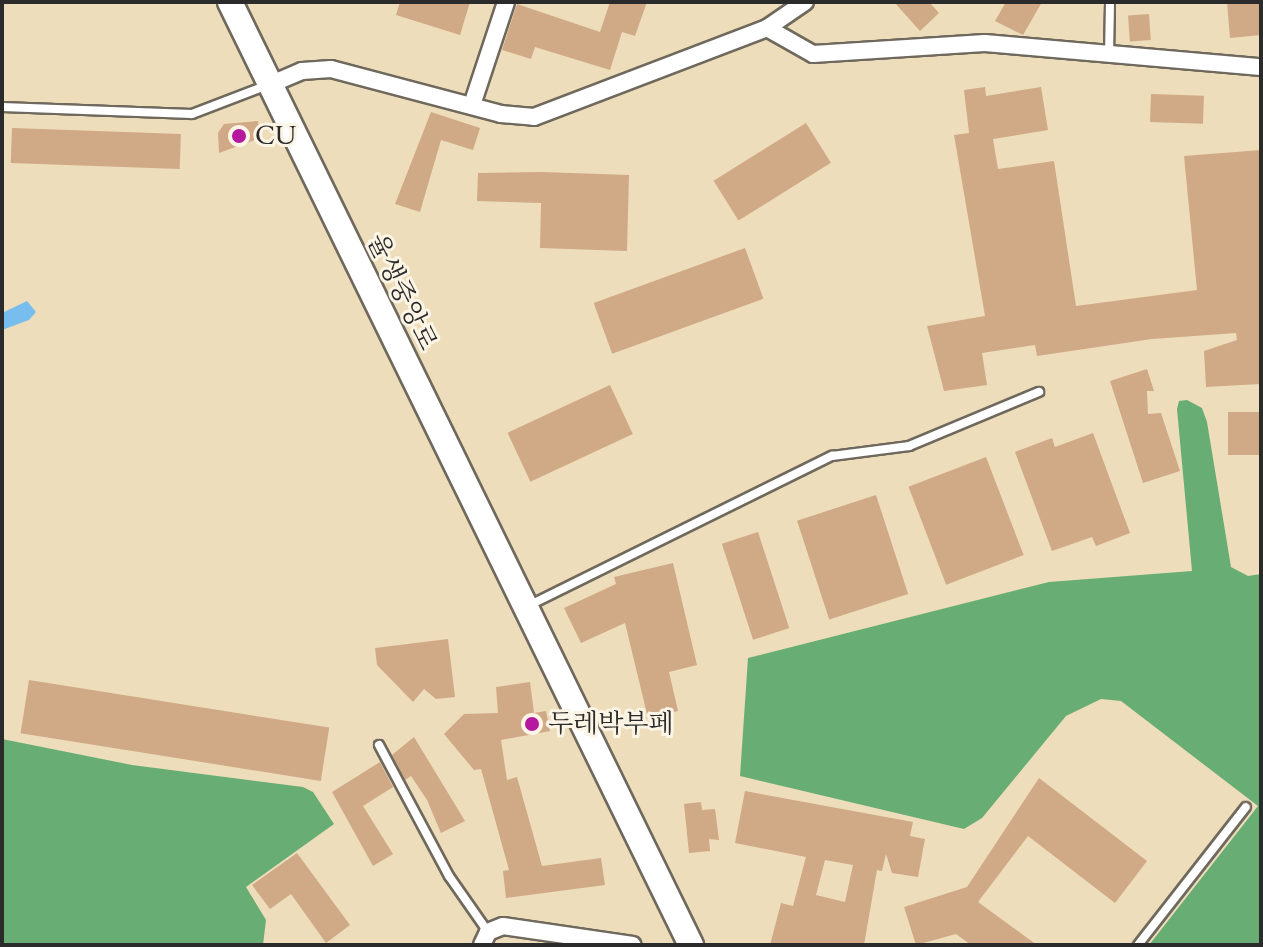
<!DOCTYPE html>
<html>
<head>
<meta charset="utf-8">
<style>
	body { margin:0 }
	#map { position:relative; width:1263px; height:947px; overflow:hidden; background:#eeddba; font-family:Cardo,"Noto Serif KR",serif }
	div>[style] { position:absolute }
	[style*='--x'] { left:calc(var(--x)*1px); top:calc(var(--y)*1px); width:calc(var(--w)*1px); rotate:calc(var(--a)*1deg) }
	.forest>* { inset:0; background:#68ae74 }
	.water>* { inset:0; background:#77beee }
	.building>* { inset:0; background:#d0a987; transform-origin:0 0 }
	.roads { filter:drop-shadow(2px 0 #6f695d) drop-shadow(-2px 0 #6f695d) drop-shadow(0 2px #6f695d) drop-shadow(0 -2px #6f695d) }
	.lane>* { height:8px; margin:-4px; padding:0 4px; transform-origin:4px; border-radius:4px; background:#fff }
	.street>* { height:16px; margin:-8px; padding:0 8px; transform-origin:8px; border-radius:8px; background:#fff }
	.secondary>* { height:24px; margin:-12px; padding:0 12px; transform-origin:12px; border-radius:12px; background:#fff }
	.dots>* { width:22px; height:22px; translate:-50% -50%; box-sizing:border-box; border:4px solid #fcf5e5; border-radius:50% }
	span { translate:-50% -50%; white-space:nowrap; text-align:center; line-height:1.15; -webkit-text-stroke:6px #fcf5e5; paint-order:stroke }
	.poi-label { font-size:26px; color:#2b2b2b }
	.left { translate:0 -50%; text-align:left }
	.street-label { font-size:26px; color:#2b2b2b }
	.frame { position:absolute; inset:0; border:4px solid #2b2b2b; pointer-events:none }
</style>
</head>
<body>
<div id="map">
	<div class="forest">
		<i style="clip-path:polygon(1187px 400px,1202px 408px,1207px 422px,1231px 567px,1248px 576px,1261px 574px,1261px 945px,1149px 945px,1258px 806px,1121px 701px,1101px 699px,1066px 716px,982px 818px,964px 829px,740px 776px,748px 658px,1049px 582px,1192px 571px,1177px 409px,1179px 401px)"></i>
		<i style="clip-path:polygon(2px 739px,132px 765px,303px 787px,313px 792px,334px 824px,246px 887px,266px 920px,263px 945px,2px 945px)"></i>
	</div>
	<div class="water">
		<i style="clip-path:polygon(27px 301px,36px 312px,29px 320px,2px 330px,2px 313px)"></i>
	</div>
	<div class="building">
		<i style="clip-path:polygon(400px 2px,470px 2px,460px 35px,396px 15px)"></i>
		<i style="clip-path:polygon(610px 2px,647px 2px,635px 36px,622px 32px,610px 70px,535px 47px,531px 59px,502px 50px,517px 4px,600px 32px)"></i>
		<i style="clip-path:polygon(894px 2px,929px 2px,939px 13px,920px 31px)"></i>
		<i style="clip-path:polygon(1006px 2px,1042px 2px,1023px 35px,995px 21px)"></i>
		<i style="clip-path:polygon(1227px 2px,1261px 2px,1261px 35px,1230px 38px)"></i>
		<i style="left:1149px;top:14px;width:26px;height:21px;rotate:86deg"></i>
		<i style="clip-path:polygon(985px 87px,986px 96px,1041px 87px,1048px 130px,993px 139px,998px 169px,1054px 161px,1076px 306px,1197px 290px,1184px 156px,1261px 150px,1260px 384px,1206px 387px,1204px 351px,1237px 340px,1236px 333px,1152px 339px,1037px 356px,1035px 345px,982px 353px,987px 385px,944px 391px,927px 326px,985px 316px,954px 135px,969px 133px,964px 90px)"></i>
		<i style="left:1151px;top:94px;width:53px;height:28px;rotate:2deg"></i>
		<i style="clip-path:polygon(431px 112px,480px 128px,473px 150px,441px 140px,420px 212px,395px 204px)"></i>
		<i style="clip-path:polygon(258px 121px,260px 138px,219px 153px,218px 133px,224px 124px)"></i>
		<i style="left:806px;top:123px;width:47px;height:109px;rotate:58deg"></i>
		<i style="left:12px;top:128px;width:169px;height:35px;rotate:2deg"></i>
		<i style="clip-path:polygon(542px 172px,629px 175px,627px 251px,540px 248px,541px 203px,477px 201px,478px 173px)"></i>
		<i style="left:745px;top:248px;width:54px;height:161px;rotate:70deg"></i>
		<i style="clip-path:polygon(1147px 369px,1154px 391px,1147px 391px,1148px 414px,1161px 413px,1180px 471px,1143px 483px,1110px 381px)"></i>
		<i style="left:610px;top:385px;width:54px;height:113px;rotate:65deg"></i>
		<i style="left:1228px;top:412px;width:33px;height:43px"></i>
		<i style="clip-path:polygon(1093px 433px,1130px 533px,1096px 546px,1092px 537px,1052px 551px,1015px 452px,1052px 438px,1055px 447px)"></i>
		<i style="left:986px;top:457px;width:105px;height:83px;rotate:69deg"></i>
		<i style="left:876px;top:495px;width:104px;height:83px;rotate:72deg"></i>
		<i style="left:758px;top:532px;width:101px;height:38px;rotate:72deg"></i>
		<i style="clip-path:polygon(673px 563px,697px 665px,669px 672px,678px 711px,648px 718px,625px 623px,581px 643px,564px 608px,616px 584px,614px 577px)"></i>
		<i style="clip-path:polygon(448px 639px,455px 697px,436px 699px,424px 689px,413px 702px,377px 665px,375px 648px)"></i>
		<i style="left:29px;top:680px;width:304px;height:54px;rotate:9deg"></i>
		<i style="clip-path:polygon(530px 682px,534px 713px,546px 711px,550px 731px,501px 740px,507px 780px,517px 777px,542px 866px,601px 858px,605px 885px,506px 898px,503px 871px,509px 870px,481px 769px,474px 770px,444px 734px,464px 714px,498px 713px,496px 687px)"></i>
		<i style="clip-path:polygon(414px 737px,465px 821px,441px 833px,427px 800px,411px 776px,405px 780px,392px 755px)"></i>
		<i style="clip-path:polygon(380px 762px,393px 787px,363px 806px,393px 854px,373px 866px,332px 792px)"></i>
		<i style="clip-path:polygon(1039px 778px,1147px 861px,1115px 903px,1028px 836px,978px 902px,1037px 945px,971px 945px,956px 934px,916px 945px,904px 907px,967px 887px)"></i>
		<i style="clip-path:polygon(evenodd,745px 791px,913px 822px,910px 836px,925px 839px,918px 877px,892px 873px,886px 854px,882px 871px,877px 870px,864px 945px,770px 945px,781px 903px,793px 906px,806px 857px,735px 843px,745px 791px,825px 860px,853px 865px,845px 902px,816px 895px,825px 860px)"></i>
		<i style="clip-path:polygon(701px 802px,702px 810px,715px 809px,719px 840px,709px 839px,710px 851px,689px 853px,684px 804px)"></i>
		<i style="clip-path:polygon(297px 853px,350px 925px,326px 943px,291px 894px,270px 909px,252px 885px)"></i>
	</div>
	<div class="roads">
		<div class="lane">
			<i style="--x:1109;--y:55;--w:53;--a:-88.9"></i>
			<i style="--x:2;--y:107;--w:190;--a:2.1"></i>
			<i style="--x:192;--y:114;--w:81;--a:-20.9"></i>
			<i style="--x:530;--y:605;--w:337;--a:-26.3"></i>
			<i style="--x:832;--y:456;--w:78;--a:-7.4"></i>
			<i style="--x:909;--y:446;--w:141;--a:-22.6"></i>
			<i style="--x:379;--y:745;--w:149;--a:61.9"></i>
			<i style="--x:449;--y:876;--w:68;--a:55.1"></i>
			<i style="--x:1138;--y:945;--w:175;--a:-52"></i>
		</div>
		<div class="street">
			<i style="--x:767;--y:28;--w:53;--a:29.5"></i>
			<i style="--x:813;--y:54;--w:172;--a:-3.7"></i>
			<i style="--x:985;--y:43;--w:277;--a:5"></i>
			<i style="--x:269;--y:85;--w:36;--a:-23"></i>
			<i style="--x:302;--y:71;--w:29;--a:-4"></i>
			<i style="--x:331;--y:69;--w:176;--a:14.8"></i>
			<i style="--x:501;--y:114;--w:33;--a:5"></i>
			<i style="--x:534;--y:117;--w:249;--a:-20.9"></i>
			<i style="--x:767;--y:28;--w:46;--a:-34.4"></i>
			<i style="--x:472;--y:105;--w:108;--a:-71.7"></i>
			<i style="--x:482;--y:945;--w:14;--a:-65"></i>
			<i style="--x:488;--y:932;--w:16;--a:-22"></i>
			<i style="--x:503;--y:926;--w:131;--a:8.3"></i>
		</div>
		<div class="secondary">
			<i style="--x:230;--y:2;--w:1050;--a:63.95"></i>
		</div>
	</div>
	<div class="dots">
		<i style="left:239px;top:136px;background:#b5179e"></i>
		<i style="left:532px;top:724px;background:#b5179e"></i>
	</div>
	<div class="poi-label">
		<span class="left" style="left:255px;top:136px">CU</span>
		<span class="left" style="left:548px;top:724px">두레박부페</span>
	</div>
	<div class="street-label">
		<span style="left:402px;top:292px;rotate:64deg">율생중앙로</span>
	</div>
	<div class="frame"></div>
</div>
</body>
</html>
